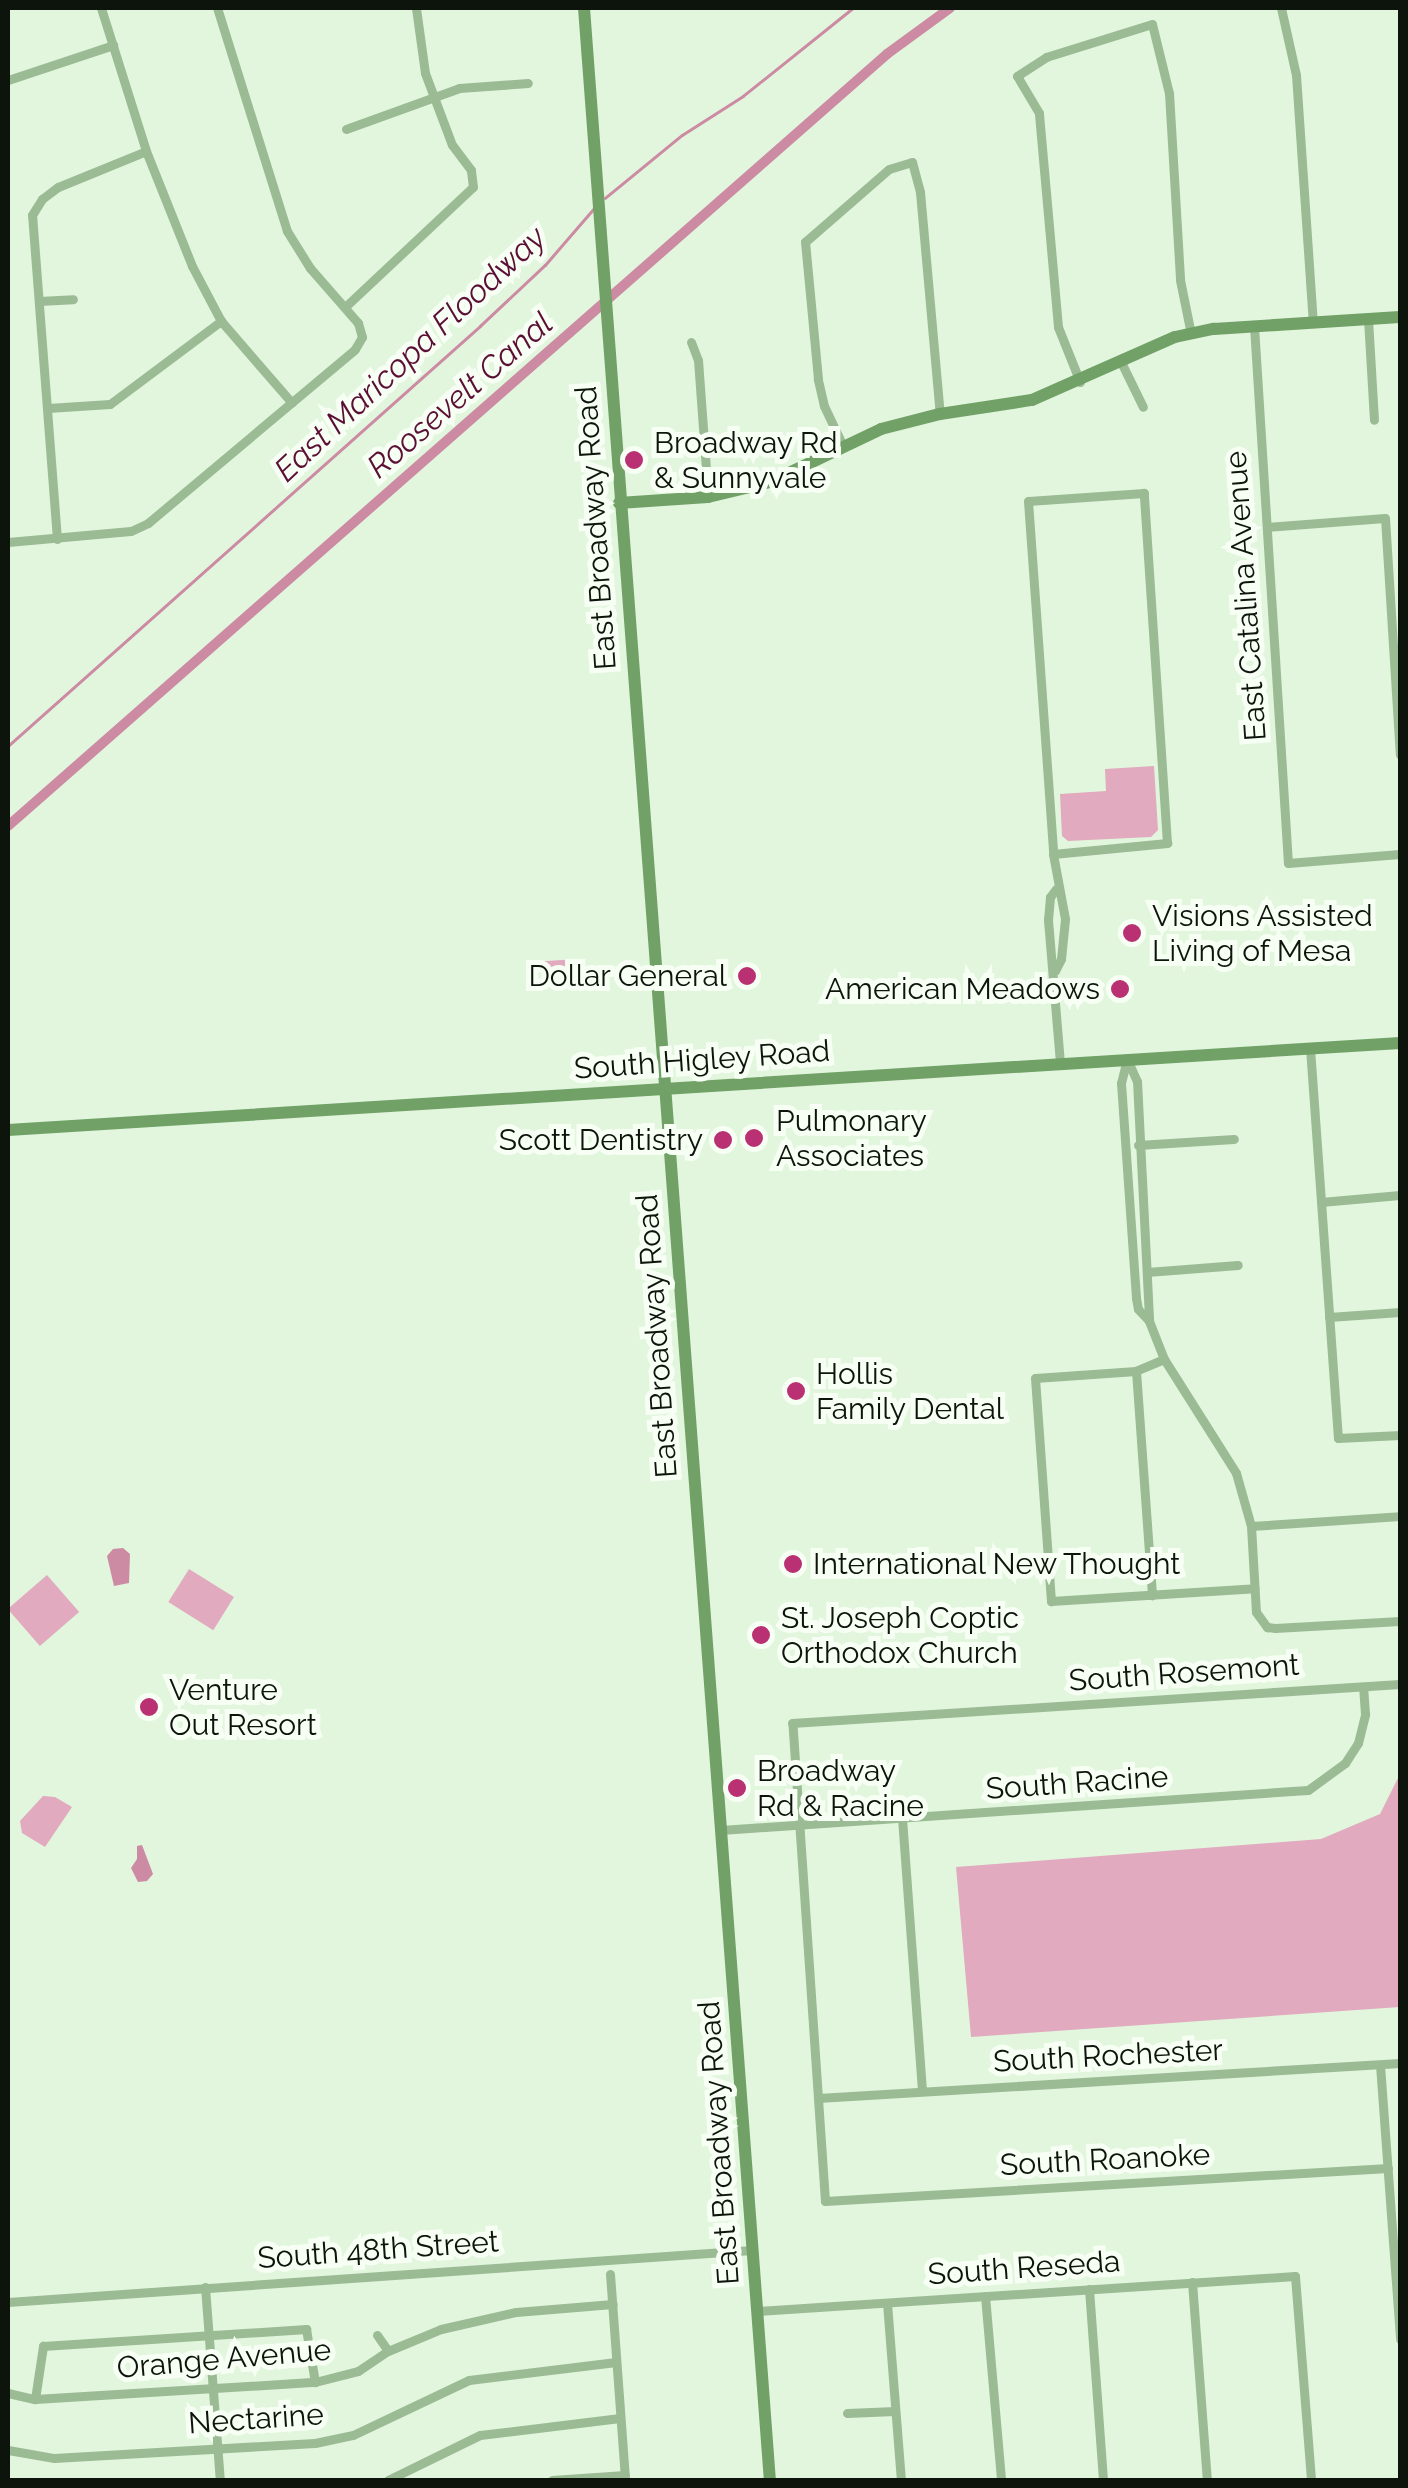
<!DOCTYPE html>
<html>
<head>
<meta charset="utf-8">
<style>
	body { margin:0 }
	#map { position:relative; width:1408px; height:2488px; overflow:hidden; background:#e2f6de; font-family:Raleway,sans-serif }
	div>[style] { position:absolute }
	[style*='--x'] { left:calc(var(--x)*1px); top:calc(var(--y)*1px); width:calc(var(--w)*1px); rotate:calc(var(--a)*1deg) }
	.green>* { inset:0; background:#e1aabe; transform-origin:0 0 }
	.water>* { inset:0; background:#cc8ba3 }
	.stream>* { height:2.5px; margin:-1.25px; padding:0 1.25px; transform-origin:1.25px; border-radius:1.25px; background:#cc8ba3 }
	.canal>* { height:10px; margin:-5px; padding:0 5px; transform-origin:5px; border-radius:5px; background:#cc8ba3 }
	.street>* { height:9px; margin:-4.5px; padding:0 4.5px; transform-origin:4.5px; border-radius:4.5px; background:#9bbb94 }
	.secondary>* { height:12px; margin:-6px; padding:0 6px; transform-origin:6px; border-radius:6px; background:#71a167 }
	.dots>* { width:28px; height:28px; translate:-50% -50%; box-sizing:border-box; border:5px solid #f7fff5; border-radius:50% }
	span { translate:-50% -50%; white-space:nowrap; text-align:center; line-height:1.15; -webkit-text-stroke:10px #f7fff5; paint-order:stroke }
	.poi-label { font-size:30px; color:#0d140c }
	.left { translate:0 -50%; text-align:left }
	.right { translate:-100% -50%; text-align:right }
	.street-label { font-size:30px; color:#0d140c }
	.water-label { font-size:32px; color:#5c0f35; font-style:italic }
	.frame { position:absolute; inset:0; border:10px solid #0d140c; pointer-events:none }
</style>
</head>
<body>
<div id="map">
	<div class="green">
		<i style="clip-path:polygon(1154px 766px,1158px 830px,1151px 837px,1068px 841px,1062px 836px,1060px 794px,1106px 791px,1105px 769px)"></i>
		<i style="left:577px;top:959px;width:16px;height:34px;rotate:86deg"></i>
		<i style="left:189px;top:1569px;width:53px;height:39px;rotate:32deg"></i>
		<i style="left:47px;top:1575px;width:49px;height:52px;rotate:49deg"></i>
		<i style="clip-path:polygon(1400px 1774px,1400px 2007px,971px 2037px,956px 1867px,1321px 1839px,1380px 1814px)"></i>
		<i style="clip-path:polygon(43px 1796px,55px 1797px,72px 1807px,45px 1847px,22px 1833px,20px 1821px)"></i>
	</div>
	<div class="water">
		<i style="clip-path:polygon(123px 1548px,130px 1554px,129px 1583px,114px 1586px,107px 1556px,113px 1549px)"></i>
		<i style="clip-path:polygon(142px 1845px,153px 1874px,147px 1881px,138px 1882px,131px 1868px,137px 1859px,137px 1846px)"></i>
	</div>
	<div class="stream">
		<i style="--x:605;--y:198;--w:99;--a:-39.3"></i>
		<i style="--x:682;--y:135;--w:72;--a:-32.6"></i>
		<i style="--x:743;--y:96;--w:141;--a:-38.7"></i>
		<i style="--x:8;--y:746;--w:632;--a:-41.66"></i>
		<i style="--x:480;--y:326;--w:89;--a:-43.2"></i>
		<i style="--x:545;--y:265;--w:77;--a:-49.2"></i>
	</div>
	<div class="canal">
		<i style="--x:8;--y:826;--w:1170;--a:-41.29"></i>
		<i style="--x:887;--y:54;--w:78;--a:-36.1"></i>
	</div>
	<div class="street">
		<i style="--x:101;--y:8;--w:150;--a:72.5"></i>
		<i style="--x:146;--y:151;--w:124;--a:68.2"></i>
		<i style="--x:192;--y:266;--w:62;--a:62.2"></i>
		<i style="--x:221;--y:321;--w:108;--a:49.1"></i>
		<i style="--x:1281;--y:8;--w:69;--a:77.4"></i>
		<i style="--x:1296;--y:75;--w:248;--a:86.1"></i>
		<i style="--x:8;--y:80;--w:111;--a:-18.4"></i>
		<i style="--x:346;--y:129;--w:120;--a:-19.9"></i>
		<i style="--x:459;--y:88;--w:69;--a:-4.1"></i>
		<i style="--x:39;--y:301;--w:34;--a:-3"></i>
		<i style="--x:345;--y:307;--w:175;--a:-43.2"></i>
		<i style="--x:473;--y:187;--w:17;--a:-97"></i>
		<i style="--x:471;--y:170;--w:31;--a:-127"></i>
		<i style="--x:452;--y:145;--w:77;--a:-110.6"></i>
		<i style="--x:425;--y:73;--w:66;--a:-97.9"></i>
		<i style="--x:1368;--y:319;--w:101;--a:86.6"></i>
		<i style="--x:1254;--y:326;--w:538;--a:86.38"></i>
		<i style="--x:1288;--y:863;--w:112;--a:-4.6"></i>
		<i style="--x:691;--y:342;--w:19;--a:69"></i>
		<i style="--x:698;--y:360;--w:137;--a:85.8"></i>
		<i style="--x:1120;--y:360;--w:52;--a:63.9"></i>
		<i style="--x:1080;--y:382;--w:59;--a:-111.8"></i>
		<i style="--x:1058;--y:327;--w:215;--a:-95.1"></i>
		<i style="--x:1039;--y:113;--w:43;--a:-120.7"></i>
		<i style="--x:1017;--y:76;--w:35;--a:-33"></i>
		<i style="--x:1046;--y:57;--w:111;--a:-17.3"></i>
		<i style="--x:1152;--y:24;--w:71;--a:76.2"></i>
		<i style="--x:1169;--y:93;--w:187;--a:86.6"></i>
		<i style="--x:1180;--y:280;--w:55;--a:78.5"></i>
		<i style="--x:48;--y:408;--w:62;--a:-3.7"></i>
		<i style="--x:110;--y:404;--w:139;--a:-36.8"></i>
		<i style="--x:843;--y:446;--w:44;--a:-115.4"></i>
		<i style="--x:824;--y:406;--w:28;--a:-103"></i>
		<i style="--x:818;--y:379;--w:138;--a:-95.4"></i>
		<i style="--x:805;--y:242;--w:111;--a:-41"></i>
		<i style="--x:889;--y:169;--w:24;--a:-17"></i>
		<i style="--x:912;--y:162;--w:31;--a:75"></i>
		<i style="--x:920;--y:192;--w:223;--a:84.9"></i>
		<i style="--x:1267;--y:527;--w:118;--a:-4.4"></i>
		<i style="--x:1385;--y:518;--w:237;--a:86.4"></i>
		<i style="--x:57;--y:539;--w:325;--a:-94.4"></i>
		<i style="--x:32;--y:215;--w:19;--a:-58"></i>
		<i style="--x:42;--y:199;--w:20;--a:-37"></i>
		<i style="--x:58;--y:187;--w:95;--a:-22.2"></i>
		<i style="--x:8;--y:542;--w:123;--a:-5.1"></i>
		<i style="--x:131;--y:531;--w:19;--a:-25"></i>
		<i style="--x:148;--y:523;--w:270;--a:-40"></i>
		<i style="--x:355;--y:349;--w:14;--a:-60"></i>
		<i style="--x:362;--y:337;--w:15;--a:-106"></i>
		<i style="--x:358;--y:323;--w:73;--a:-131.1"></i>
		<i style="--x:310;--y:268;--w:44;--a:-121.9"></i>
		<i style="--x:287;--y:231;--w:234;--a:-107.4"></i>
		<i style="--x:1053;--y:854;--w:115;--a:-5.5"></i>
		<i style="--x:1167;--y:843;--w:351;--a:-93.8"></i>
		<i style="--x:1144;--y:493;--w:116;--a:176.1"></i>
		<i style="--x:1028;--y:501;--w:354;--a:85.9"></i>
		<i style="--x:1053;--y:854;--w:66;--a:79.5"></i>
		<i style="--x:1065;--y:919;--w:40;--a:95.7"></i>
		<i style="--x:1061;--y:959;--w:13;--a:117"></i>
		<i style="--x:1056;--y:889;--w:10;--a:127"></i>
		<i style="--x:1050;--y:897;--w:23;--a:95"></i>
		<i style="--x:1048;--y:920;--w:144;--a:85.2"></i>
		<i style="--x:1310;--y:1048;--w:391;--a:85.9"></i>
		<i style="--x:1338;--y:1438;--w:62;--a:-2.8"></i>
		<i style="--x:1127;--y:1059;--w:24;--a:66"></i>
		<i style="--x:1137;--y:1081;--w:240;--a:87.1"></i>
		<i style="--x:1149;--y:1321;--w:41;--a:68.5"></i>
		<i style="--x:1164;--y:1359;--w:135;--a:57.7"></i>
		<i style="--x:1236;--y:1473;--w:55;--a:74.2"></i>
		<i style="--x:1251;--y:1526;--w:86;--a:86.7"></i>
		<i style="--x:1256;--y:1612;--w:19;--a:54"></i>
		<i style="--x:1267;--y:1627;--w:8;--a:7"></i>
		<i style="--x:1275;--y:1628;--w:125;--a:-3.2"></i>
		<i style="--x:1127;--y:1059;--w:25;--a:104"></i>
		<i style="--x:1121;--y:1083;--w:216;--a:86"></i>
		<i style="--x:1136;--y:1298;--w:11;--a:80"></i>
		<i style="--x:1138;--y:1309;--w:16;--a:47"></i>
		<i style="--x:1138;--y:1145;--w:96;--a:-3.6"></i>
		<i style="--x:1321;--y:1202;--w:79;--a:-5.1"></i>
		<i style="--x:1147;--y:1272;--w:91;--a:-4.4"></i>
		<i style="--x:1329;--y:1317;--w:71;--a:-4"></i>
		<i style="--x:1164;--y:1359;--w:30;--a:157"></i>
		<i style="--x:1136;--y:1371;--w:101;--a:176"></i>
		<i style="--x:1035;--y:1378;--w:224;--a:85.9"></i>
		<i style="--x:1051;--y:1601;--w:204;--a:-3.6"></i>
		<i style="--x:1136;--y:1371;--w:225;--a:85.9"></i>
		<i style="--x:1251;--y:1526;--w:149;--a:-3.8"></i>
		<i style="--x:902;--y:1818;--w:274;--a:85.8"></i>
		<i style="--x:721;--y:1830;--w:588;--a:-3.9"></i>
		<i style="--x:1308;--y:1790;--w:46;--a:-36.1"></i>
		<i style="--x:1345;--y:1763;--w:24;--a:-57"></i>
		<i style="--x:1358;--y:1743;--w:30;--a:-76"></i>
		<i style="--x:1365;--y:1714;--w:27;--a:-94"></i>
		<i style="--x:1380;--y:2065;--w:275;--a:85.8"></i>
		<i style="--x:818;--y:2098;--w:583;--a:-3.44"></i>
		<i style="--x:1388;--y:2168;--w:564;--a:176.65"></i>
		<i style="--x:825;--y:2201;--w:479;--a:-93.9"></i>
		<i style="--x:792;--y:1723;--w:609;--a:-3.67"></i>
		<i style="--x:610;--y:2274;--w:207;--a:85.8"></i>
		<i style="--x:1192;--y:2282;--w:199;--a:85.7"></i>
		<i style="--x:205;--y:2287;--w:194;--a:85.6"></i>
		<i style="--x:1089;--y:2289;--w:192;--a:85.8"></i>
		<i style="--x:985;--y:2296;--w:185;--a:85"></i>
		<i style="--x:8;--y:2302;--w:746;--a:-4"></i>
		<i style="--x:887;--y:2303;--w:178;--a:85.5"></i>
		<i style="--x:757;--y:2311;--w:539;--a:-3.72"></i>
		<i style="--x:1295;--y:2276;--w:205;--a:85.5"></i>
		<i style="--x:377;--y:2335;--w:19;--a:55"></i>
		<i style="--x:8;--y:2393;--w:28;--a:13"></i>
		<i style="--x:35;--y:2399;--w:281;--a:-3.5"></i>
		<i style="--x:315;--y:2382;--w:44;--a:-14.3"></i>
		<i style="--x:358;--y:2371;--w:36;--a:-34"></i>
		<i style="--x:388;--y:2351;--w:57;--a:-22.5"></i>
		<i style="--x:441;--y:2329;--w:77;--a:-12.8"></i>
		<i style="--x:516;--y:2312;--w:97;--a:-4.7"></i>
		<i style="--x:35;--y:2399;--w:54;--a:-81.4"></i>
		<i style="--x:43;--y:2346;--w:264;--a:-3.7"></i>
		<i style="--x:306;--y:2329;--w:54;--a:80.4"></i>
		<i style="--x:847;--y:2413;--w:48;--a:-2.4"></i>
		<i style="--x:8;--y:2450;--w:47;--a:9.9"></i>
		<i style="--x:54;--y:2458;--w:261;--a:-3.3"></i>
		<i style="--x:315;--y:2443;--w:39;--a:-12"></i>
		<i style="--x:353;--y:2435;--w:128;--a:-25.4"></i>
		<i style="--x:469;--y:2380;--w:148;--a:-7"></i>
		<i style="--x:388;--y:2480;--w:102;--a:-26.1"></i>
		<i style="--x:480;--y:2435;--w:141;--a:-6.9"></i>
		<i style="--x:552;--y:2480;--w:73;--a:-3.9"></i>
	</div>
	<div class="secondary">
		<i style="--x:584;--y:8;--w:2479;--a:85.7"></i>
		<i style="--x:619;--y:503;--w:89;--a:-3.9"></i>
		<i style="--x:708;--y:497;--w:64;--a:-13.6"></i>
		<i style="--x:770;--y:482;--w:123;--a:-25.5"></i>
		<i style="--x:881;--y:429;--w:61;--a:-14.3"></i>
		<i style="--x:940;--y:414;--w:93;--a:-8.7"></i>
		<i style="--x:1032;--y:400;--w:156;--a:-23.8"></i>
		<i style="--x:1175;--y:337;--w:40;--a:-12"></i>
		<i style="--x:1214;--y:329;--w:186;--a:-3.7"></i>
		<i style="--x:8;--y:1130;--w:1395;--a:-3.58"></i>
	</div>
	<div class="dots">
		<i style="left:634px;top:460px;background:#b93172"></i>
		<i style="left:1132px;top:933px;background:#b93172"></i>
		<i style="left:747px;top:976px;background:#b93172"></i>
		<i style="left:1120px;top:989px;background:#b93172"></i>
		<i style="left:754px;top:1138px;background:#b93172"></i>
		<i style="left:723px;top:1140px;background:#b93172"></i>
		<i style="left:796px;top:1391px;background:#b93172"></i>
		<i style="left:793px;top:1564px;background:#b93172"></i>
		<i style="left:761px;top:1635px;background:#b93172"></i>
		<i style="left:149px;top:1707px;background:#b93172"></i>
		<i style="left:737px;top:1788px;background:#b93172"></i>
	</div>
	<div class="poi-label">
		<span class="left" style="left:654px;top:460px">Broadway Rd<br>&amp; Sunnyvale</span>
		<span class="left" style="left:1152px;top:933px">Visions Assisted<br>Living of Mesa</span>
		<span class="right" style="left:727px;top:976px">Dollar General</span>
		<span class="right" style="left:1100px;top:989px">American Meadows</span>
		<span class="left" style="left:776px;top:1138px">Pulmonary<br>Associates</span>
		<span class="right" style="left:703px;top:1140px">Scott Dentistry</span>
		<span class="left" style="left:816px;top:1391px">Hollis<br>Family Dental</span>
		<span class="left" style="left:813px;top:1564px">International New Thought</span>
		<span class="left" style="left:781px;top:1635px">St. Joseph Coptic<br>Orthodox Church</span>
		<span class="left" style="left:169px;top:1707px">Venture<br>Out Resort</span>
		<span class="left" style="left:757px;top:1788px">Broadway<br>Rd &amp; Racine</span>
	</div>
	<div class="street-label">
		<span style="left:596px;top:528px;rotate:-94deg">East Broadway Road</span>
		<span style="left:1246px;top:596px;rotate:-94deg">East Catalina Avenue</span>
		<span style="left:702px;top:1060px;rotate:-4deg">South Higley Road</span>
		<span style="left:657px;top:1336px;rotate:-94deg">East Broadway Road</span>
		<span style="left:1184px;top:1673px;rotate:-4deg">South Rosemont</span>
		<span style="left:1077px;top:1783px;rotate:-4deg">South Racine</span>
		<span style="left:1108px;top:2056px;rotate:-3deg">South Rochester</span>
		<span style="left:719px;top:2143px;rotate:-94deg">East Broadway Road</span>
		<span style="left:1105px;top:2160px;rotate:-3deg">South Roanoke</span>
		<span style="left:378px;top:2250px;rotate:-4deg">South 48th Street</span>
		<span style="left:1024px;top:2268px;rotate:-4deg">South Reseda</span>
		<span style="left:224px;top:2359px;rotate:-5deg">Orange Avenue</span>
		<span style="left:256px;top:2419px;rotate:-4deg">Nectarine</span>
	</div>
	<div class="water-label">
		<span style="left:410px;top:354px;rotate:-43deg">East Maricopa Floodway</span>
		<span style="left:460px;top:395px;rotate:-41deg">Roosevelt Canal</span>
	</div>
	<div class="frame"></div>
</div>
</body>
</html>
